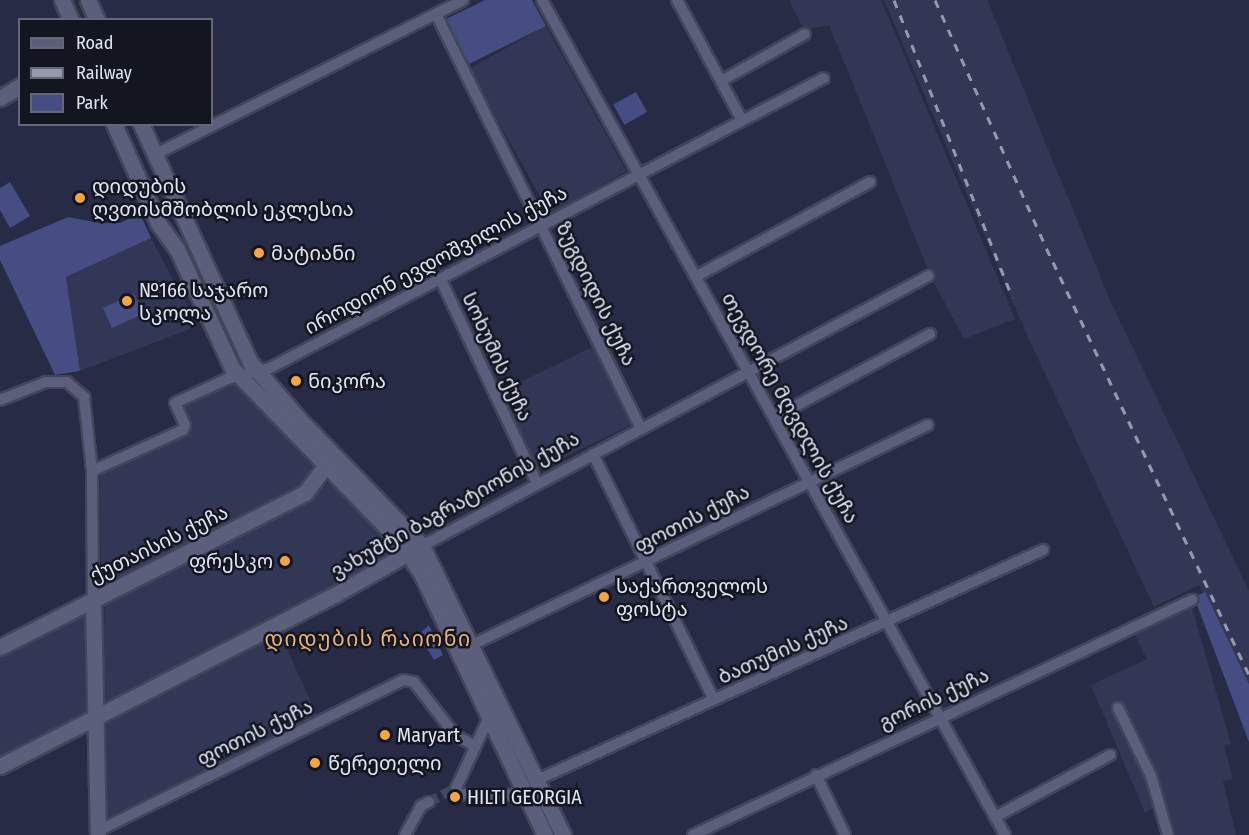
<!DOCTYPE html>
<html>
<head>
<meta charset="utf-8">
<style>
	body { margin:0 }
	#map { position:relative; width:1249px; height:835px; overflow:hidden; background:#282b45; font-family:"Fira Sans Condensed","Noto Sans Georgian",sans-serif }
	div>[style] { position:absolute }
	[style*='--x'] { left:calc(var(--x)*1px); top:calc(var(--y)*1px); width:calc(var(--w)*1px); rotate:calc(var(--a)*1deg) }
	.built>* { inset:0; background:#333756; transform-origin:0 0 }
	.green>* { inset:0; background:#474c82; transform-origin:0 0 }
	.street-tunnel>* { height:10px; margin-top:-5px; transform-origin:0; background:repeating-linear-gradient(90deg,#44475f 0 10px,transparent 0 15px) }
	.roads { filter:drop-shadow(2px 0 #43455a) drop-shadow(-2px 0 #43455a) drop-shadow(0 2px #43455a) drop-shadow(0 -2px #43455a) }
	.street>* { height:10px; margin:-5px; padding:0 5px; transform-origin:5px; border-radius:5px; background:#5b5f7c }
	.secondary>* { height:15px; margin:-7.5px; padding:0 7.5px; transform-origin:7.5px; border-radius:7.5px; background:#5b5f7c }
	.rail>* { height:3px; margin-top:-1.5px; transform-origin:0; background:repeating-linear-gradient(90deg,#9699ad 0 8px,transparent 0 16px) }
	.dots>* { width:16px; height:16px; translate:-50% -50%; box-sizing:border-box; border:3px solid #131520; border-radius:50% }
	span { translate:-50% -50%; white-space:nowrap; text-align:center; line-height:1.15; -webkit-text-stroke:5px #131520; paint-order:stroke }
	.poi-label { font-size:20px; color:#e0e3f4 }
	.left { translate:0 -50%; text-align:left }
	.right { translate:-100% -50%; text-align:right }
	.street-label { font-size:20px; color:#e0e3f4 }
	.neighbourhood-label { font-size:21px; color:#eab377; letter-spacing:1.5px }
	.legend { position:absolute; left:18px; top:18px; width:195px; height:108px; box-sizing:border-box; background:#131520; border:2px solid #656775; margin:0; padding:8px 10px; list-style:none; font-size:18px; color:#e0e3f4 }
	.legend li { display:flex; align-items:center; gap:12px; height:30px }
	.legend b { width:30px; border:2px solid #656775 }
</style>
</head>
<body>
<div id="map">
	<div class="built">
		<i style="clip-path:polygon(789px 0,881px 0,1015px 319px,964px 339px,932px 279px,829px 25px,804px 30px)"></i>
		<i style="clip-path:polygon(884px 0,987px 0,1109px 298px,1249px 591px,1249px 684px,1199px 585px,1154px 607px,1027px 335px)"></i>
		<i style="left:546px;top:26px;width:166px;height:88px;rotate:61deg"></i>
		<i style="clip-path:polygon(151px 238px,198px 326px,80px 371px,66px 277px)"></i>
		<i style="left:596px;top:345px;width:87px;height:106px;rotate:64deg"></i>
		<i style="clip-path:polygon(231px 381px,314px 468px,304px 487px,106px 586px,101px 583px,100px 475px,188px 434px,190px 429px,179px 405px)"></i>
		<i style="clip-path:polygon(329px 483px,398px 547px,397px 554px,106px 703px,102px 700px,105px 598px)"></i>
		<i style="clip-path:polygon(1191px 604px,1231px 744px,1224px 746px,1233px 779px,1223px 781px,1236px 835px,1167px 835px,1155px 808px,1145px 813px,1091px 685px,1147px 659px,1133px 631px)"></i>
		<i style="clip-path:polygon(82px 611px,87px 614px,86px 710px,81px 717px,0 758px,0 651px)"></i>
		<i style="clip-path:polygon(278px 629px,317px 716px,104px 819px,103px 721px)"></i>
	</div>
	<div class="green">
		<i style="clip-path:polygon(485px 0,532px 0,546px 26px,467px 65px,444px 20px)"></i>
		<i style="left:636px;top:92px;width:23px;height:26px;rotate:61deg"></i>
		<i style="clip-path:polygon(10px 182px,30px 216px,10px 228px,0 210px,0 188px)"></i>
		<i style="clip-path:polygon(140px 214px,151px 238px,66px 277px,80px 371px,55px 375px,0 260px,0 246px,68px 217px,99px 223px,120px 223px)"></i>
		<i style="left:134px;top:294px;width:22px;height:34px;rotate:66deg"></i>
		<i style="clip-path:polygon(1205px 592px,1249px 684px,1249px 742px,1194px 597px)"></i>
		<i style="clip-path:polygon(429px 625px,443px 655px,434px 660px,420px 637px,413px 639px)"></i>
	</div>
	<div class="street-tunnel">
		<i style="--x:429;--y:802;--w:30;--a:-27"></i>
	</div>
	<div class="roads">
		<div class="street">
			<i style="--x:542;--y:0;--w:955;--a:60.99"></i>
			<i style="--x:677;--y:0;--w:136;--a:61.6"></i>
			<i style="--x:436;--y:14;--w:463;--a:63.7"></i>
			<i style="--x:721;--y:81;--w:96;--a:-29.2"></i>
			<i style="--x:154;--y:155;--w:346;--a:-26.6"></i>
			<i style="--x:697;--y:276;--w:197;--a:-28.5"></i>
			<i style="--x:440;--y:278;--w:227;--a:64.7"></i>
			<i style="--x:0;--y:400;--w:49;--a:-21.4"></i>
			<i style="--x:46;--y:382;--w:21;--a:0"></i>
			<i style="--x:67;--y:382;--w:23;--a:41"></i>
			<i style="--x:84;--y:397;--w:74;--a:83.8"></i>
			<i style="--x:92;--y:471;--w:129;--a:89.6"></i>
			<i style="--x:775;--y:417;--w:176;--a:-28.2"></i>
			<i style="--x:593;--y:454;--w:274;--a:63.8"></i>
			<i style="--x:92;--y:471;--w:100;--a:-24.3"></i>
			<i style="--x:183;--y:430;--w:5;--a:-68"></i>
			<i style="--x:185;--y:425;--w:24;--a:-114"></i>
			<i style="--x:175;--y:403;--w:57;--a:-24.8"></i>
			<i style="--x:227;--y:379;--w:44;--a:-14.3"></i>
			<i style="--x:270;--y:368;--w:625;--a:-27.63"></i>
			<i style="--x:422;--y:546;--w:574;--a:-28.08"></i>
			<i style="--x:472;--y:645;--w:506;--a:-25.76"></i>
			<i style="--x:1118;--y:708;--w:76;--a:64.1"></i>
			<i style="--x:1151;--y:776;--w:61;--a:73.9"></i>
			<i style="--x:816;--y:775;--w:67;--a:64.2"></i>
			<i style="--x:537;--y:780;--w:556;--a:-24.44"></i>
			<i style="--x:456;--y:788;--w:81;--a:-65"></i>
			<i style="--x:459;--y:794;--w:68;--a:0.8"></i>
			<i style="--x:995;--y:817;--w:131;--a:-28.3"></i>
			<i style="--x:98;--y:831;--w:340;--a:-26.3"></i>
			<i style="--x:403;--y:680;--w:11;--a:10"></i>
			<i style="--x:414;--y:682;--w:67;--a:52.3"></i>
			<i style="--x:455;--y:735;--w:23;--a:29"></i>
			<i style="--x:405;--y:835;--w:33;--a:-61"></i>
			<i style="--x:421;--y:806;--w:9;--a:-27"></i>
			<i style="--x:693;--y:835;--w:552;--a:-25.22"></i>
		</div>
		<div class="secondary">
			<i style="--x:62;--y:0;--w:22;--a:66"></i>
			<i style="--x:88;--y:0;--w:22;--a:66"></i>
			<i style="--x:0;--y:98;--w:23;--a:-31"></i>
			<i style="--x:114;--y:124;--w:108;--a:66"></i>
			<i style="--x:158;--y:223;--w:32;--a:54"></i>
			<i style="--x:177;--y:249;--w:131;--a:65.2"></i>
			<i style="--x:232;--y:368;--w:235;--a:45.9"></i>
			<i style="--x:396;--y:537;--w:44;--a:55.2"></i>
			<i style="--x:421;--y:573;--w:290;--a:64.7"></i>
			<i style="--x:141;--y:124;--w:262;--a:65.4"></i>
			<i style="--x:250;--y:362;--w:75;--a:49.3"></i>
			<i style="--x:299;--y:419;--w:177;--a:45.9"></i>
			<i style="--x:422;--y:546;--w:322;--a:64"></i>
			<i style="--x:93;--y:600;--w:235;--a:88.8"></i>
			<i style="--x:0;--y:647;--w:342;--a:-26.8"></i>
			<i style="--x:305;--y:493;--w:34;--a:-53"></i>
			<i style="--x:0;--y:766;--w:377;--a:-27.1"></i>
			<i style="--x:336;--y:594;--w:93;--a:-29.6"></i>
		</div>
	</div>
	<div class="rail">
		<i style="--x:894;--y:0;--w:320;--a:68.3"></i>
		<i style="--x:935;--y:0;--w:287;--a:65.8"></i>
		<i style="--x:1053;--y:262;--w:457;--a:64.6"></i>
	</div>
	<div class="dots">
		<i style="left:80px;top:198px;background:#f3a443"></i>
		<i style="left:259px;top:253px;background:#f3a443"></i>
		<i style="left:127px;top:301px;background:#f3a443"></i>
		<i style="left:296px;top:381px;background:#f3a443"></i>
		<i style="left:285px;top:561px;background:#f3a443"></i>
		<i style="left:604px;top:597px;background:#f3a443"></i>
		<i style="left:385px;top:735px;background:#f3a443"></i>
		<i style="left:315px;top:763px;background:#f3a443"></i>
		<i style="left:455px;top:797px;background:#f3a443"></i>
	</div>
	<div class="poi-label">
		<span class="left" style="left:92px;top:198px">დიდუბის<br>ღვთისმშობლის ეკლესია</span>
		<span class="left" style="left:271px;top:253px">მატიანი</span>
		<span class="left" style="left:139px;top:302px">№166 საჯარო<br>სკოლა</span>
		<span class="left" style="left:308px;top:381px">ნიკორა</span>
		<span class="right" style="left:273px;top:561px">ფრესკო</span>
		<span class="left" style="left:616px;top:598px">საქართველოს<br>ფოსტა</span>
		<span class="left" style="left:397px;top:735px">Maryart</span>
		<span class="left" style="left:328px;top:763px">წერეთელი</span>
		<span class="left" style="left:467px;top:797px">HILTI GEORGIA</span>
	</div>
	<div class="street-label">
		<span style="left:436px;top:260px;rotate:-28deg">იროდიონ ევდოშვილის ქუჩა</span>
		<span style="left:596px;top:294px;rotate:64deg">ზუგდიდის ქუჩა</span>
		<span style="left:497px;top:357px;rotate:65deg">სოხუმის ქუჩა</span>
		<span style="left:790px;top:408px;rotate:61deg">თევდორე მღვდლის ქუჩა</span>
		<span style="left:455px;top:505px;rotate:-29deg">ვახუშტი ბაგრატიონის ქუჩა</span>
		<span style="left:692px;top:519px;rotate:-27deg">ფოთის ქუჩა</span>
		<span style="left:159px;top:544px;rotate:-26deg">ქუთაისის ქუჩა</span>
		<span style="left:783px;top:650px;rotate:-24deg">ბათუმის ქუჩა</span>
		<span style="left:934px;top:699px;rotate:-25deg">გორის ქუჩა</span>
		<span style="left:255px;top:733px;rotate:-26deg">ფოთის ქუჩა</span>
	</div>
	<div class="neighbourhood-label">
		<span style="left:368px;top:639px">დიდუბის რაიონი</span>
	</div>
	<ul class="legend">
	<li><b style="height:8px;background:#5b5f7c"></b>Road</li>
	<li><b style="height:8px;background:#9699ad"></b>Railway</li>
	<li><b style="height:16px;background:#474c82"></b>Park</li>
	</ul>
</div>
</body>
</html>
